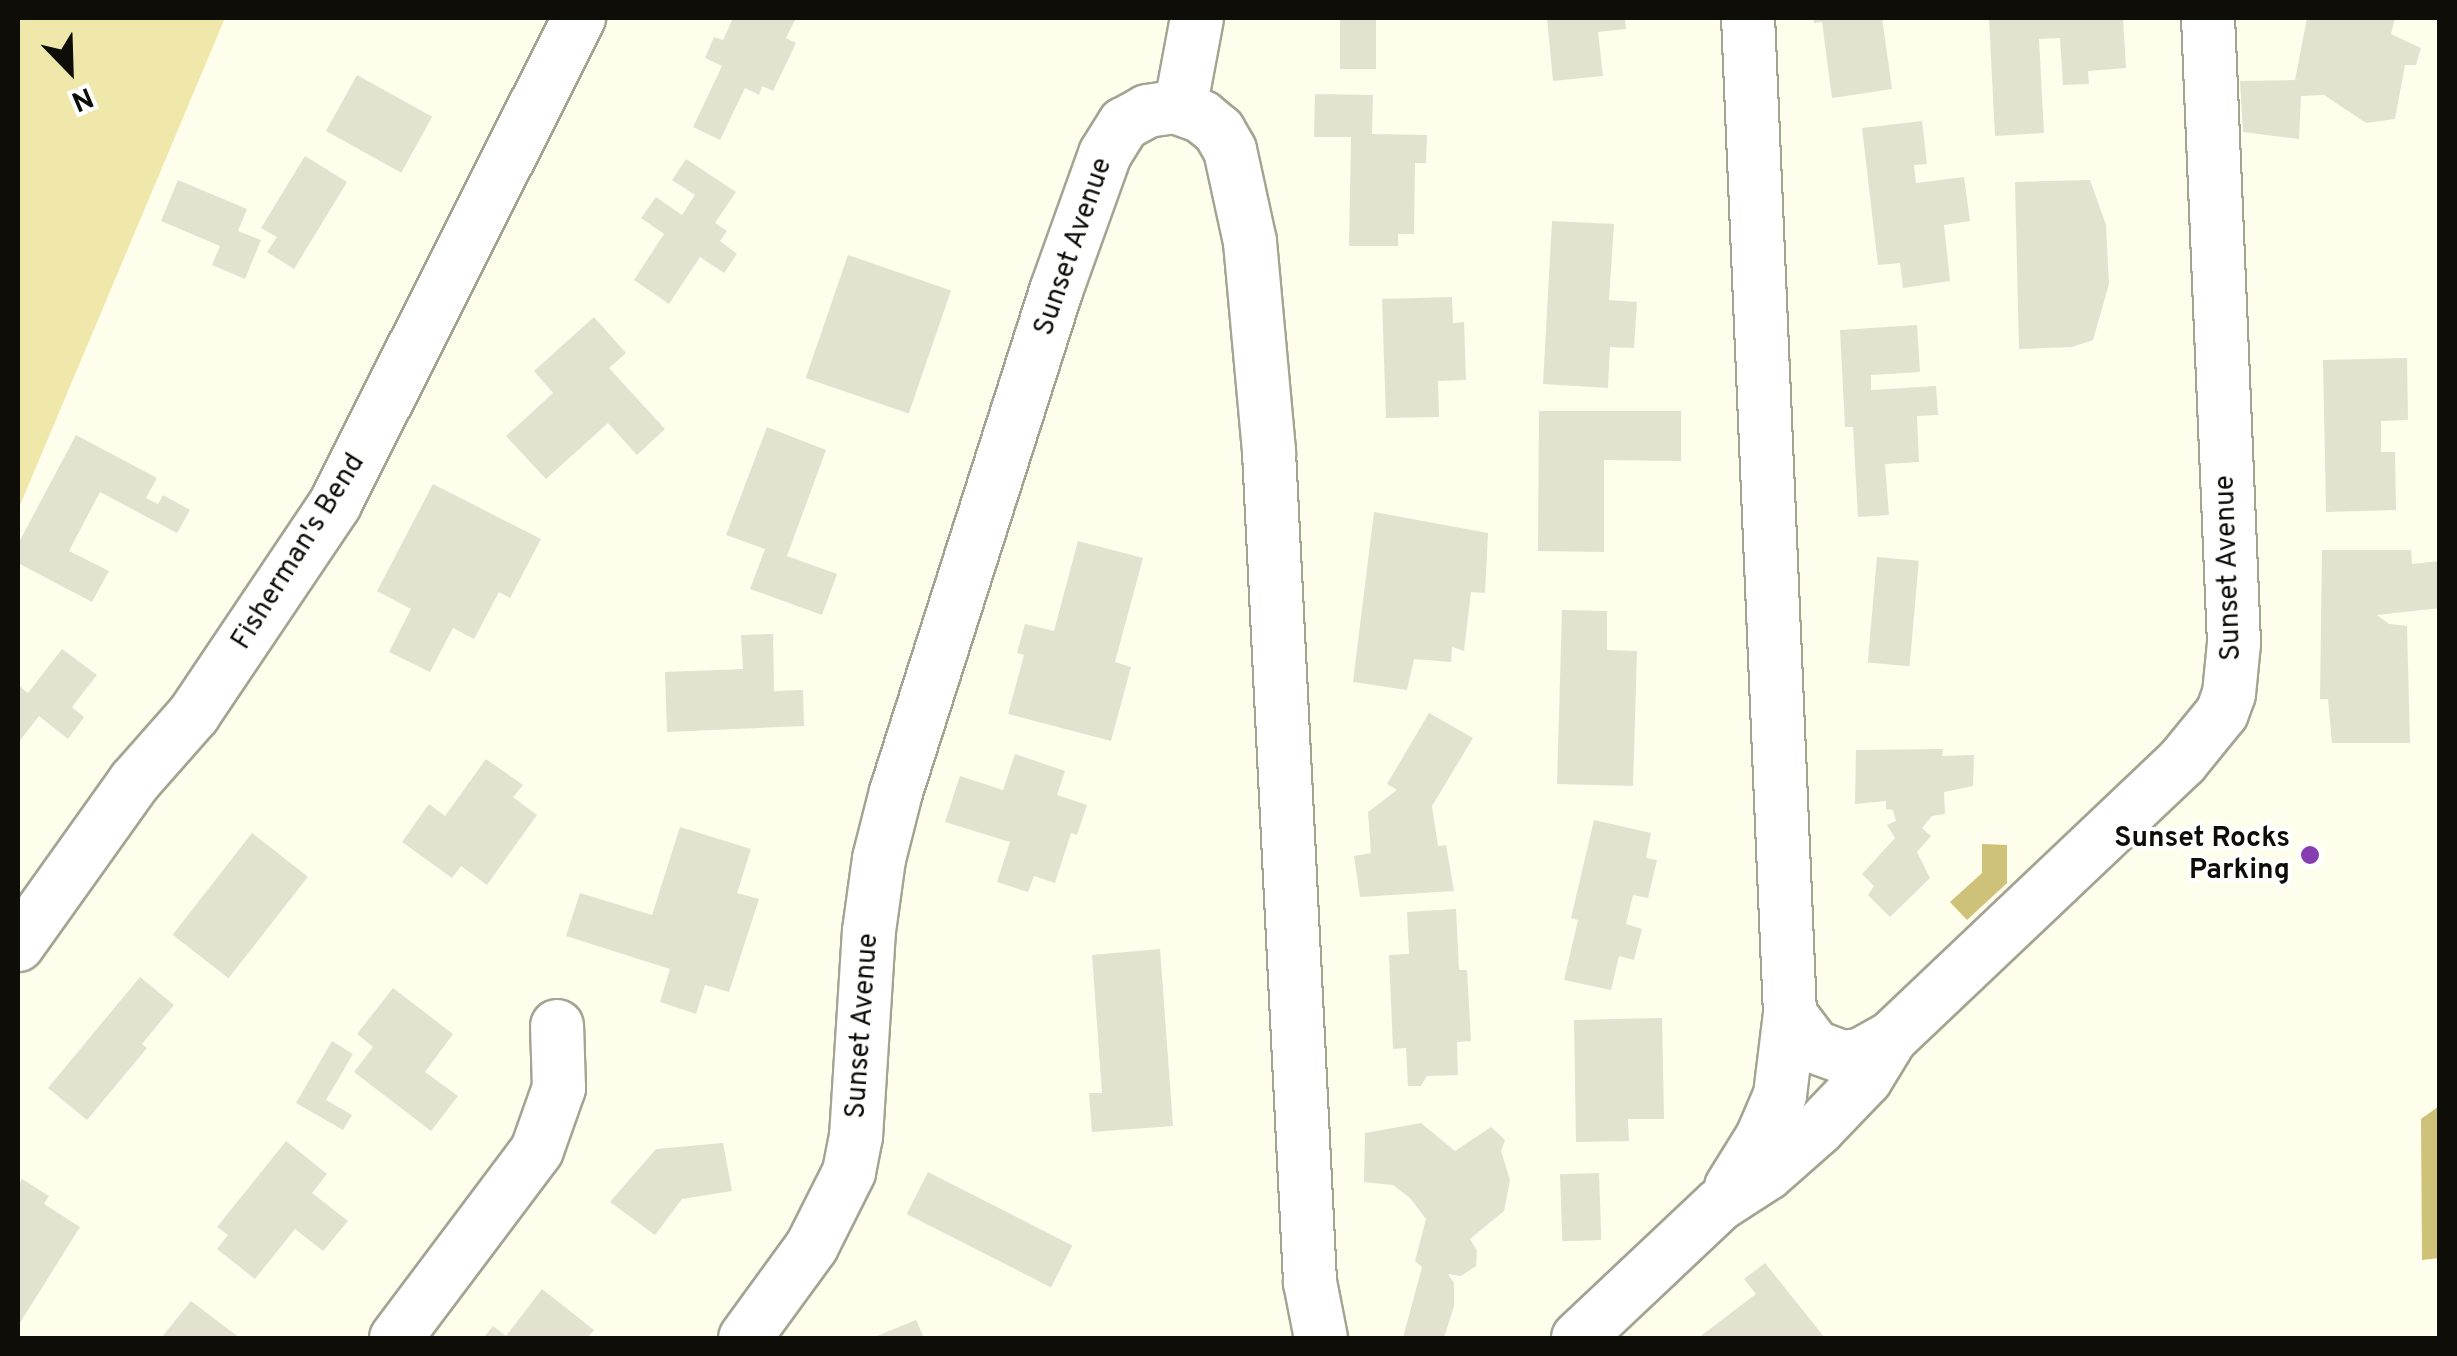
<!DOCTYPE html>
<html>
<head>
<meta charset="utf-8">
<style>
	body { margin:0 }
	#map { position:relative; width:2457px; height:1356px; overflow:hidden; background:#fffdeb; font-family:Overpass,sans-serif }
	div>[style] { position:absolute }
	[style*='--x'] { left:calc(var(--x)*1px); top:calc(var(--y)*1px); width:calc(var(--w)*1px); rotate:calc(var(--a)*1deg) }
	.green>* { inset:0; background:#f0e8ab }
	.water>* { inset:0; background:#cdc277 }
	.building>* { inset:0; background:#e3e1d0; transform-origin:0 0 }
	.roads { filter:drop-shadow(2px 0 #a5a493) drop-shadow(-2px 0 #a5a493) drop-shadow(0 2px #a5a493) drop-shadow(0 -2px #a5a493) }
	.minor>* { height:52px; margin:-26px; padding:0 26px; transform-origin:26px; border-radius:26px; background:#fff }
	.dots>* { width:28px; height:28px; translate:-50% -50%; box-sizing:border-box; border:5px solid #fff; border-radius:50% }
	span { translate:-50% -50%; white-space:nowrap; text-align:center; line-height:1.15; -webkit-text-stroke:8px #fff; paint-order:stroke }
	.street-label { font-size:28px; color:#0e0d08 }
	.poi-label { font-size:28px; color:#0e0d08; font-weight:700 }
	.right { translate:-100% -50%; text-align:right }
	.frame { position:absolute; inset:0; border:20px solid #0e0d08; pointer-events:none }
	.north { position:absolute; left:20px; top:20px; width:100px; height:100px; -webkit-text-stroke:8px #fff; paint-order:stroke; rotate:157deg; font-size:28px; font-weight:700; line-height:40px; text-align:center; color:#0e0d08 }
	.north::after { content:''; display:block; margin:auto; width:35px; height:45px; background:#0e0d08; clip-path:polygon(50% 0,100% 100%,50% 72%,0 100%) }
</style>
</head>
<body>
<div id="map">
	<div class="green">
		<i style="clip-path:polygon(18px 18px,225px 18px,18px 510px)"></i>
	</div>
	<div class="water">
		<i style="clip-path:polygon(1982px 844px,2007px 845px,2007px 883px,1967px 920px,1950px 902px,1982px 873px)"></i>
		<i style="clip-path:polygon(2439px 1106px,2439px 1258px,2422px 1260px,2421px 1119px)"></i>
	</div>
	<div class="building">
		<i style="clip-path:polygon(733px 18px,796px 18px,786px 38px,796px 43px,773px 91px,762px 86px,759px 95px,745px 88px,720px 140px,693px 127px,722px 66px,705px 58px,714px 37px,723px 40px)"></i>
		<i style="left:1340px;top:18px;width:36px;height:51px"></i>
		<i style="clip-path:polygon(1547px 18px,1625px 18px,1626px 29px,1598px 32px,1603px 76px,1553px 81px)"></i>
		<i style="clip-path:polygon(1813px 18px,1882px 18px,1892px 89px,1832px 98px,1822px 22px,1814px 23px)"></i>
		<i style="clip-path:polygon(1989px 18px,2123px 18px,2126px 68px,2088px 71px,2089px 84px,2063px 85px,2060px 38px,2039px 39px,2044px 133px,1995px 136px)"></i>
		<i style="clip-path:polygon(2307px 18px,2395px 18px,2391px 34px,2421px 48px,2416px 65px,2405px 65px,2395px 119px,2366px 123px,2324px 95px,2301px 96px,2299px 139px,2243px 132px,2240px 81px,2295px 80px)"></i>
		<i style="left:357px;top:75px;width:86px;height:64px;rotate:29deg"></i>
		<i style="clip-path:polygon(1315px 94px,1373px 95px,1372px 134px,1427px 135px,1426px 163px,1415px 163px,1414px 234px,1398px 234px,1398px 246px,1349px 246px,1351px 137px,1314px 137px)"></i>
		<i style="clip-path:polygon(1922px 121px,1927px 164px,1914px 165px,1916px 183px,1964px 177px,1970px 221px,1944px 225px,1950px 281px,1903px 288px,1900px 263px,1878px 265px,1862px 128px)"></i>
		<i style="clip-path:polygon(305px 156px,347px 182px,294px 269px,267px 252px,277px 237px,261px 228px)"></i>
		<i style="clip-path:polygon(686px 159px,736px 192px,715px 223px,727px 231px,720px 241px,737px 254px,724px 273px,700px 257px,669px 304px,634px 280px,664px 234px,641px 218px,656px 197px,682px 215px,695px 195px,672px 180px)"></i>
		<i style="clip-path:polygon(178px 180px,247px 209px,238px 231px,261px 240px,245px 279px,212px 265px,220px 246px,161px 221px)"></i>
		<i style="clip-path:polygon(2090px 180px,2106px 225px,2109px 284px,2093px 340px,2072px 347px,2019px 349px,2015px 182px)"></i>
		<i style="clip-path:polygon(1552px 221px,1614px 224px,1609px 300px,1637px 302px,1634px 348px,1610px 347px,1608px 388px,1543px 384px)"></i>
		<i style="left:848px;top:255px;width:109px;height:130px;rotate:19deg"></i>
		<i style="clip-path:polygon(1452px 297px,1453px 323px,1464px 322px,1466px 380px,1438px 381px,1439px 417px,1386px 418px,1382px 299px)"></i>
		<i style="clip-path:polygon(594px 317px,626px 353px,609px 368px,665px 429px,637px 455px,608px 423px,546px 479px,506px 436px,553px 393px,534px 371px)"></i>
		<i style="clip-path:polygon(1917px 325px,1920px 372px,1871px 375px,1871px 390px,1936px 386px,1938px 415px,1917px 416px,1919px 462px,1885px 464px,1889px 515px,1858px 517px,1853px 427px,1845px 427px,1840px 330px)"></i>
		<i style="clip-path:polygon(2407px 358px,2408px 420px,2381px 421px,2381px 452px,2395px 452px,2396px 510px,2326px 512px,2323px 360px)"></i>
		<i style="clip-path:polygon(1539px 411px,1681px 411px,1681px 461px,1604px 460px,1604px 552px,1538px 551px)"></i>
		<i style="clip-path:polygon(767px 427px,826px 450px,787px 556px,837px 574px,822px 615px,750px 589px,765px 549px,726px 535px)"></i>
		<i style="clip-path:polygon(76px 435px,157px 478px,146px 498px,158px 504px,163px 495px,190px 510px,177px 533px,100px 492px,69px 551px,109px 571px,92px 602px,18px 563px,18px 544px)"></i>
		<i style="clip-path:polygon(433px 484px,541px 539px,510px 598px,499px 592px,474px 639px,453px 628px,430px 672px,389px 652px,411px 609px,377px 591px)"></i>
		<i style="clip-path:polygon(1374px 512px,1488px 533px,1485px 593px,1471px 592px,1464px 651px,1452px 647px,1451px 662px,1414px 659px,1407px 690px,1353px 682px)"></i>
		<i style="clip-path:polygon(1078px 541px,1143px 558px,1115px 662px,1131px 667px,1111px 741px,1008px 714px,1024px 655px,1017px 653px,1025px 624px,1054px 631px)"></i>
		<i style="clip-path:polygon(2322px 550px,2411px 550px,2412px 564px,2440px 561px,2440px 608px,2377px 615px,2389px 624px,2407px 626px,2410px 743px,2332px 743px,2328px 699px,2320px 699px)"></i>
		<i style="left:1877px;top:557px;width:42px;height:106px;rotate:5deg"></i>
		<i style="clip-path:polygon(1562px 610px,1607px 611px,1607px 650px,1637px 651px,1633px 786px,1557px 784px)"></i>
		<i style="clip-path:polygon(773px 634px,774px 691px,803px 690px,804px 726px,667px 732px,665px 672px,743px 669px,741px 635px)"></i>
		<i style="clip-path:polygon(62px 649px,97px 675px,72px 707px,84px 717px,68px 739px,39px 716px,18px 743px,18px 685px,28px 693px)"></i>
		<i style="clip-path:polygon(1429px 713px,1473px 738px,1432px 806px,1438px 846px,1446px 845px,1454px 891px,1360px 897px,1354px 856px,1371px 853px,1368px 812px,1397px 790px,1387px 784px)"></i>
		<i style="clip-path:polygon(1943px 749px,1942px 756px,1974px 755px,1973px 786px,1944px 792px,1945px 814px,1932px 816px,1922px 828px,1931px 836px,1917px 852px,1930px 878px,1890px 917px,1868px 895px,1874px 886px,1862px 874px,1895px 838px,1887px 825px,1896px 821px,1893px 810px,1886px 809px,1886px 801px,1855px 804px,1856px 750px)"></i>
		<i style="clip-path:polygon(1015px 754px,1065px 771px,1057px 795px,1087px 805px,1077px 835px,1071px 833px,1055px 883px,1034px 876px,1028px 892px,997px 882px,1010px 842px,945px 822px,960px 776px,1003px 790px)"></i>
		<i style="clip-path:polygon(486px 759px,523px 785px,513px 797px,537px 815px,487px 885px,461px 866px,452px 878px,402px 842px,429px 804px,445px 816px)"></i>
		<i style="clip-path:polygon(1594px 820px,1651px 833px,1646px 858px,1657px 860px,1648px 898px,1633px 895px,1626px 924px,1642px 929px,1634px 960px,1619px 956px,1611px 990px,1564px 980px,1578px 920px,1571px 918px)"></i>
		<i style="clip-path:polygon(680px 827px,751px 849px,737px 893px,759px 899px,729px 992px,705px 985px,696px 1014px,660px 1002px,670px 969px,566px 936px,580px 893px,652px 915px)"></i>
		<i style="left:252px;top:833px;width:71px;height:129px;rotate:38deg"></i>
		<i style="clip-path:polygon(1456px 909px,1459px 970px,1467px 970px,1471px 1041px,1457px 1042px,1458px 1075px,1427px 1076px,1421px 1086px,1408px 1086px,1406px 1048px,1393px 1049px,1389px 955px,1409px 954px,1407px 912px)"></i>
		<i style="clip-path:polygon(1160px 949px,1173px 1126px,1092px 1132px,1089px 1093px,1102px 1093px,1092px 955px)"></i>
		<i style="clip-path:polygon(140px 977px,174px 1005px,142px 1044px,147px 1048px,87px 1120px,48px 1088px)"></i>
		<i style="clip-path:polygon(393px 988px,453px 1034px,425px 1072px,458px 1096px,431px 1131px,354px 1072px,373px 1047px,357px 1034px)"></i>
		<i style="clip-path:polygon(1662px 1018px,1664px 1119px,1628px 1119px,1629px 1141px,1576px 1142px,1574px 1020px)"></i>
		<i style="clip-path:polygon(332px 1041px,353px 1054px,326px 1100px,352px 1115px,343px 1130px,296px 1103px)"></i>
		<i style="clip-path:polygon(1421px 1123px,1455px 1151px,1491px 1127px,1505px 1140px,1501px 1151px,1510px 1180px,1504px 1211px,1470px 1239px,1477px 1251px,1476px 1266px,1461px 1276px,1448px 1274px,1454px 1283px,1454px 1306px,1444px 1338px,1403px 1338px,1422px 1267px,1415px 1261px,1426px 1219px,1410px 1198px,1393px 1185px,1364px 1182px,1365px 1133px)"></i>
		<i style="clip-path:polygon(286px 1141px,327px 1174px,312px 1193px,348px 1221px,323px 1251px,295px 1229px,255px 1279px,217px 1249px,228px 1235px,217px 1227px)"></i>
		<i style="clip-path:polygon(723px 1143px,732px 1191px,682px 1199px,655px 1235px,610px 1202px,656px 1149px)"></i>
		<i style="left:928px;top:1172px;width:162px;height:47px;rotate:27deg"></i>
		<i style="left:1599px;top:1173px;width:67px;height:39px;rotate:88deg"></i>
		<i style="clip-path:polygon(22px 1179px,49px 1196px,44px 1204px,80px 1227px,18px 1326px,18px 1185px)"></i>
		<i style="clip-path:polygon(1765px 1263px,1825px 1338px,1698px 1338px,1756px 1294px,1744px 1279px)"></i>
		<i style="clip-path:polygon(542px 1289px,594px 1330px,587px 1338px,483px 1338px,493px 1326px,506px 1336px)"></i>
		<i style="clip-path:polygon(191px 1301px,240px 1338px,161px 1338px)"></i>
		<i style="clip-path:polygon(916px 1320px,924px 1338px,878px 1338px,877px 1336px)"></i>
	</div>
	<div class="roads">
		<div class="minor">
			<i style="--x:1175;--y:107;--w:16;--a:-60"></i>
			<i style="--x:1183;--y:93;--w:76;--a:-79.4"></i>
			<i style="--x:18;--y:945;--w:201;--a:-54.5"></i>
			<i style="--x:135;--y:781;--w:89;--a:-48.6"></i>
			<i style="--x:194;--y:714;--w:253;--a:-56.1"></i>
			<i style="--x:335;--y:504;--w:544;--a:-63.34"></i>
			<i style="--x:1790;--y:1014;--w:41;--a:52.9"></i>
			<i style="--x:1815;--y:1047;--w:30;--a:20"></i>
			<i style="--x:1843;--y:1057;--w:17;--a:-7"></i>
			<i style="--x:1860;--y:1055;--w:35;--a:-29"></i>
			<i style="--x:1731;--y:1187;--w:59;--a:-58.2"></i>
			<i style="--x:1762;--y:1137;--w:46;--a:-66.8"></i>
			<i style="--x:1780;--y:1095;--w:82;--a:-83"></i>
			<i style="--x:1790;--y:1014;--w:997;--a:-92.41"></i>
			<i style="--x:396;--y:1338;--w:235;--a:-53.1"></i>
			<i style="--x:537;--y:1150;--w:66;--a:-70.5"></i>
			<i style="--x:559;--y:1088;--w:62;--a:-91.8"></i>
			<i style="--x:745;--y:1338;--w:114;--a:-53.9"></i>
			<i style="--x:812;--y:1246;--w:83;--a:-63.4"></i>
			<i style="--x:849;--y:1172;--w:36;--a:-79"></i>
			<i style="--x:856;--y:1137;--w:206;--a:-86.4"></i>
			<i style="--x:869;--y:931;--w:73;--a:-82.1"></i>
			<i style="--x:879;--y:859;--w:69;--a:-75.8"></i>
			<i style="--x:896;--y:792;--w:526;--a:-72.29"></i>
			<i style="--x:1056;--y:291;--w:145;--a:-70.3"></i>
			<i style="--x:1105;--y:154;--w:36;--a:-58"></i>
			<i style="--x:1124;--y:124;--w:26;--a:-29"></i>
			<i style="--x:1147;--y:111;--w:28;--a:-8"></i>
			<i style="--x:1175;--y:107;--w:29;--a:20"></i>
			<i style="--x:1202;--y:117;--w:22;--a:39"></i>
			<i style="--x:1219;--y:131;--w:22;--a:60"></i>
			<i style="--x:1230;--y:150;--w:94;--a:77.7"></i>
			<i style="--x:1250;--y:242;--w:211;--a:84.8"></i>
			<i style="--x:1269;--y:452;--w:831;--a:87.17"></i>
			<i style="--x:1310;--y:1282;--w:57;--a:78.9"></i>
			<i style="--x:1578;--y:1338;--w:194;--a:-43.3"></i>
			<i style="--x:1719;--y:1205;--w:57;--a:-32.9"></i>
			<i style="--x:1767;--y:1174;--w:68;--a:-41.4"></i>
			<i style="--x:1818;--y:1129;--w:69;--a:-46.2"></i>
			<i style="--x:1866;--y:1079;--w:48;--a:-58.6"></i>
			<i style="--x:1891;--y:1038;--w:401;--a:-43.5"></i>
			<i style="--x:2182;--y:762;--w:63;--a:-50.8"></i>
			<i style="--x:2222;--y:713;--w:20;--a:-70"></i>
			<i style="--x:2229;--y:694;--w:51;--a:-84.4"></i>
			<i style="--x:2234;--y:643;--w:626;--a:-92.38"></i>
		</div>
	</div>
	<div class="dots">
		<i style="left:2310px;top:855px;background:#873db0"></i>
	</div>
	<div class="street-label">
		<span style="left:1074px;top:247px;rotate:-71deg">Sunset Avenue</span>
		<span style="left:299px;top:552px;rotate:-58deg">Fisherman's Bend</span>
		<span style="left:2229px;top:568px;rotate:-92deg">Sunset Avenue</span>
		<span style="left:863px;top:1026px;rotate:-86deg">Sunset Avenue</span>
	</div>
	<div class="poi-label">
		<span class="right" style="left:2290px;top:855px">Sunset Rocks<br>Parking</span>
	</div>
	<div class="frame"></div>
	<div class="north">N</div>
</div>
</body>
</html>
